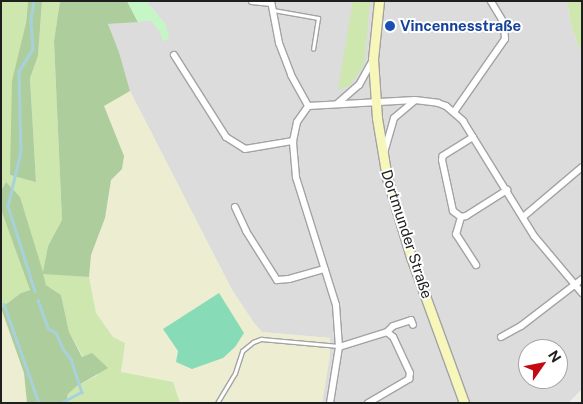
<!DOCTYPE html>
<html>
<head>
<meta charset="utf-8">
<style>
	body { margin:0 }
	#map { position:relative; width:583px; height:404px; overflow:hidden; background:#efece6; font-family:"Public Sans",sans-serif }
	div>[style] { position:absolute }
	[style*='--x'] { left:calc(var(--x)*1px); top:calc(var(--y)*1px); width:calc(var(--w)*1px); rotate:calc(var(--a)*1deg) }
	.residential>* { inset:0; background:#dddcdc }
	.farmland>* { inset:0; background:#ededd2 }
	.grass>* { inset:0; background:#cde7ae }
	.forest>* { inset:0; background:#adcd9c }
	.park>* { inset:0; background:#c5f7c6 }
	.pitch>* { inset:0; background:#87dbb6 }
	.stream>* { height:2.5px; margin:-1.25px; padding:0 1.25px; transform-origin:1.25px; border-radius:1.25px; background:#a8d2db }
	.roads { filter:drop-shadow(1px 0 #a3a3a3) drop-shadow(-1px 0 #a3a3a3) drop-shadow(0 1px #a3a3a3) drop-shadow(0 -1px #a3a3a3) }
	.lane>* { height:3px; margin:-1.5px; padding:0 1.5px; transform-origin:1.5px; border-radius:1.5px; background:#fff }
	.street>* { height:6px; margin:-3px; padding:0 3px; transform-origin:3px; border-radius:3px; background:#fff }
	.secondary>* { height:9px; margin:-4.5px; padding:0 4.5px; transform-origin:4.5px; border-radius:4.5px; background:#f7f7bc }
	.dots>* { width:14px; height:14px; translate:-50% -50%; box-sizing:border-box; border:2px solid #fff; border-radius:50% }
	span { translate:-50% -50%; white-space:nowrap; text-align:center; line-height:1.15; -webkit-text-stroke:4px #fff; paint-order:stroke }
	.transit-label { font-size:15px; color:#164399; font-weight:700 }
	.left { translate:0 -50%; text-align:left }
	.street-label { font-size:15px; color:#1f1f1f }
	.frame { position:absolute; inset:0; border:2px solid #1f1f1f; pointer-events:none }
	.north { position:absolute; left:518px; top:339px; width:50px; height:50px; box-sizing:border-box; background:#fff; border:1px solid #a5a5a5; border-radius:50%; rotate:57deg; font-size:14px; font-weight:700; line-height:20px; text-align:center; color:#1f1f1f }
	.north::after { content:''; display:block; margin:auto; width:18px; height:22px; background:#c60812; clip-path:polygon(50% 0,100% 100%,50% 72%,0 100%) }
</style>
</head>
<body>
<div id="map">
	<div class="residential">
		<i style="clip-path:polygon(evenodd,146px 1px,567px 1px,572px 28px,582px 55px,582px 389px,568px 403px,322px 403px,330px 355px,330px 338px,262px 332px,254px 323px,232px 290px,130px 91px,119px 52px,108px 24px,151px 20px,161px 32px,163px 41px,166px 25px,146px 1px,528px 349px,558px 349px,558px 379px,528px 379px,528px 349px)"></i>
	</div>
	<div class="farmland">
		<i style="clip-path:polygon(130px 91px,232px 290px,254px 323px,262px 332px,330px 338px,330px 355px,322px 403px,180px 403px,173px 382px,121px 372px,125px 343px,113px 337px,96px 313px,89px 277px,91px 255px,105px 218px,111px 180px,122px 169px,124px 156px,104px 106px)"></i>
		<i style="clip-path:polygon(1px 308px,24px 373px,27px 403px,1px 403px)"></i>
	</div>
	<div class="grass">
		<i style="clip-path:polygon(1px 1px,28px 1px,10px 175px,36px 181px,30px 78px,38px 56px,42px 1px,60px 1px,54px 41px,62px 220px,48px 246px,43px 273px,89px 277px,96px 313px,113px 337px,125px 343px,121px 372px,173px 382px,180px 403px,66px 403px,68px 394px,77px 386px,98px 375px,83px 357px,69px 332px,61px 295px,46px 285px,6px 182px,1px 191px)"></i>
		<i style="clip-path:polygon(353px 1px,370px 1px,364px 65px,350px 85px,338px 90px)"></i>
		<i style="clip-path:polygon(567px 1px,582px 1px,582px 55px,572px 28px)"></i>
		<i style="clip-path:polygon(1px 207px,30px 290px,21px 293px,1px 308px)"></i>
	</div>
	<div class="forest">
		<i style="clip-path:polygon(28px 1px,42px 1px,38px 56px,30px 78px,36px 182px,10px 175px,12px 81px,26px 23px)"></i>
		<i style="clip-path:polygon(60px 1px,127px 1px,138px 22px,108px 24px,119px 52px,130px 91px,104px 106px,124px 156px,122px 169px,111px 180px,105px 218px,91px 255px,89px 277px,43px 274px,46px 285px,61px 295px,69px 332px,82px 357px,92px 353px,108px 368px,77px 386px,68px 394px,66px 403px,27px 403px,24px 373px,1px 308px,21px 293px,30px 290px,2px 212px,1px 191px,6px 182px,20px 197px,43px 272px,48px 246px,62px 220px,54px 41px)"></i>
	</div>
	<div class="park">
		<i style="clip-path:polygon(127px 1px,146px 1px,166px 25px,169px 39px,163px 41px,160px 32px,151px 20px,138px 22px)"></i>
	</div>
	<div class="pitch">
		<i style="clip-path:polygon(219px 293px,244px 333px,235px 347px,223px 358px,192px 369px,176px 362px,178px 351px,163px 329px)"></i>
	</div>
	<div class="stream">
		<i style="--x:34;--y:1;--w:20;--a:99"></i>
		<i style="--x:31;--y:21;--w:28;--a:86"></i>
		<i style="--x:33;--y:49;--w:26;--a:122"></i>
		<i style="--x:19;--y:71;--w:81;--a:88.6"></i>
		<i style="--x:21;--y:152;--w:56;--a:103.5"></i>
		<i style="--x:8;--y:206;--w:89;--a:72.4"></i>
		<i style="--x:38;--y:300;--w:30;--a:70"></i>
		<i style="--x:48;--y:328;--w:9;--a:32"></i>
		<i style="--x:56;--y:333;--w:19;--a:65"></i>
		<i style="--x:64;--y:350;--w:11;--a:52"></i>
		<i style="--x:71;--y:359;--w:35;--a:72"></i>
		<i style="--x:82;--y:392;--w:23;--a:151"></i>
		<i style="--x:4;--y:304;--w:105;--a:70.5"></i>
	</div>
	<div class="roads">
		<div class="lane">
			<i style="--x:273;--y:10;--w:46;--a:10.1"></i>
			<i style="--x:318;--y:18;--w:31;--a:99"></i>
			<i style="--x:217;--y:403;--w:35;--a:-59"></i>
			<i style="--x:235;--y:373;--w:23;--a:-72"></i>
			<i style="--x:242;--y:351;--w:14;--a:-39"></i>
			<i style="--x:253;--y:342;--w:9;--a:-21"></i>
			<i style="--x:261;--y:339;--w:78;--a:5.1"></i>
		</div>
		<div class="street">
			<i style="--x:252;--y:1;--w:19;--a:6"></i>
			<i style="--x:271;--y:1;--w:43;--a:79.2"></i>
			<i style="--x:279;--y:43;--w:34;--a:69"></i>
			<i style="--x:291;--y:75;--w:35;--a:61"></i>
			<i style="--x:174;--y:55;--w:97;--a:57.6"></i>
			<i style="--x:226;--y:137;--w:22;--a:32"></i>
			<i style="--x:245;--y:149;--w:49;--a:-9.5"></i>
			<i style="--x:338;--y:103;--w:28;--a:-41"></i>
			<i style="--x:359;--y:85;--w:29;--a:-61"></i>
			<i style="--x:454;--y:112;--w:89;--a:-55.1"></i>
			<i style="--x:505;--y:39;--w:16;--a:-94"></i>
			<i style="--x:504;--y:23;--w:26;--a:-121"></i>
			<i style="--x:473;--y:137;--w:36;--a:148"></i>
			<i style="--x:443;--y:156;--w:4;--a:104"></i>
			<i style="--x:442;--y:160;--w:52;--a:77.8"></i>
			<i style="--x:453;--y:211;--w:10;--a:37"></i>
			<i style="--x:461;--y:217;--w:5;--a:-11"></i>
			<i style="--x:466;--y:216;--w:49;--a:-32.4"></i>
			<i style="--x:384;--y:153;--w:36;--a:-74"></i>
			<i style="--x:394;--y:118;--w:26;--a:-40"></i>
			<i style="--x:235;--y:207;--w:26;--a:65"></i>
			<i style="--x:246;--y:231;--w:58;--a:57.7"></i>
			<i style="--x:277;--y:280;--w:12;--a:-5"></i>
			<i style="--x:289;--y:279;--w:37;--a:-16"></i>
			<i style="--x:461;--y:217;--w:18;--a:106"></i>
			<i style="--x:456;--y:234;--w:37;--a:57"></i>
			<i style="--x:523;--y:217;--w:77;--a:-40.3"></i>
			<i style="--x:501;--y:337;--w:23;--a:-29"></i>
			<i style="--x:521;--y:326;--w:77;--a:-37.6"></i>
			<i style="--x:339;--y:347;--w:50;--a:-17.4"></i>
			<i style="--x:387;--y:332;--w:8;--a:-45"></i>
			<i style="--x:393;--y:326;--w:19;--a:-18"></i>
			<i style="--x:411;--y:320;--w:5;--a:68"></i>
			<i style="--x:330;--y:403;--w:57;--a:-80.9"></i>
			<i style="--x:339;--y:347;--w:42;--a:-94.1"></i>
			<i style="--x:336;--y:305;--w:134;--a:-107.4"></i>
			<i style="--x:296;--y:177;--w:36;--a:-95"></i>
			<i style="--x:293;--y:141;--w:19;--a:-78"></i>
			<i style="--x:297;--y:122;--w:19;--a:-55"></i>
			<i style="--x:308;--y:106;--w:107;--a:-3.2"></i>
			<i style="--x:415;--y:100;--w:23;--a:7"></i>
			<i style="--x:438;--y:103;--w:9;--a:21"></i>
			<i style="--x:446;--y:106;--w:23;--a:41"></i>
			<i style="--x:463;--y:121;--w:135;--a:58.3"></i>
			<i style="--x:534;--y:236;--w:75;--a:49.9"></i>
			<i style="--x:368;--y:403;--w:48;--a:-30.3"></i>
			<i style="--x:409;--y:379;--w:6;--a:-81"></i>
			<i style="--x:410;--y:373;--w:40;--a:-115"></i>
			<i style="--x:393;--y:337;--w:8;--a:-140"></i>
		</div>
		<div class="secondary">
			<i style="--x:379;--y:1;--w:58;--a:95.9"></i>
			<i style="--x:373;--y:59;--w:59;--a:86.1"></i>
			<i style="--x:377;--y:118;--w:61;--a:80.5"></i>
			<i style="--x:387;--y:178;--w:83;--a:73.1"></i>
			<i style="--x:411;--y:257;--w:155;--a:70"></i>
		</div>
	</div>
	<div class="dots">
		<i style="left:390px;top:26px;background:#1a4fb4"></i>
	</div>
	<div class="transit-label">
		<span class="left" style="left:400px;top:26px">Vincennesstraße</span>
	</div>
	<div class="street-label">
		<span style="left:407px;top:234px;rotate:72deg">Dortmunder Straße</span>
	</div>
	<div class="frame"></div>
	<div class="north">N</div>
</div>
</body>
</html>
